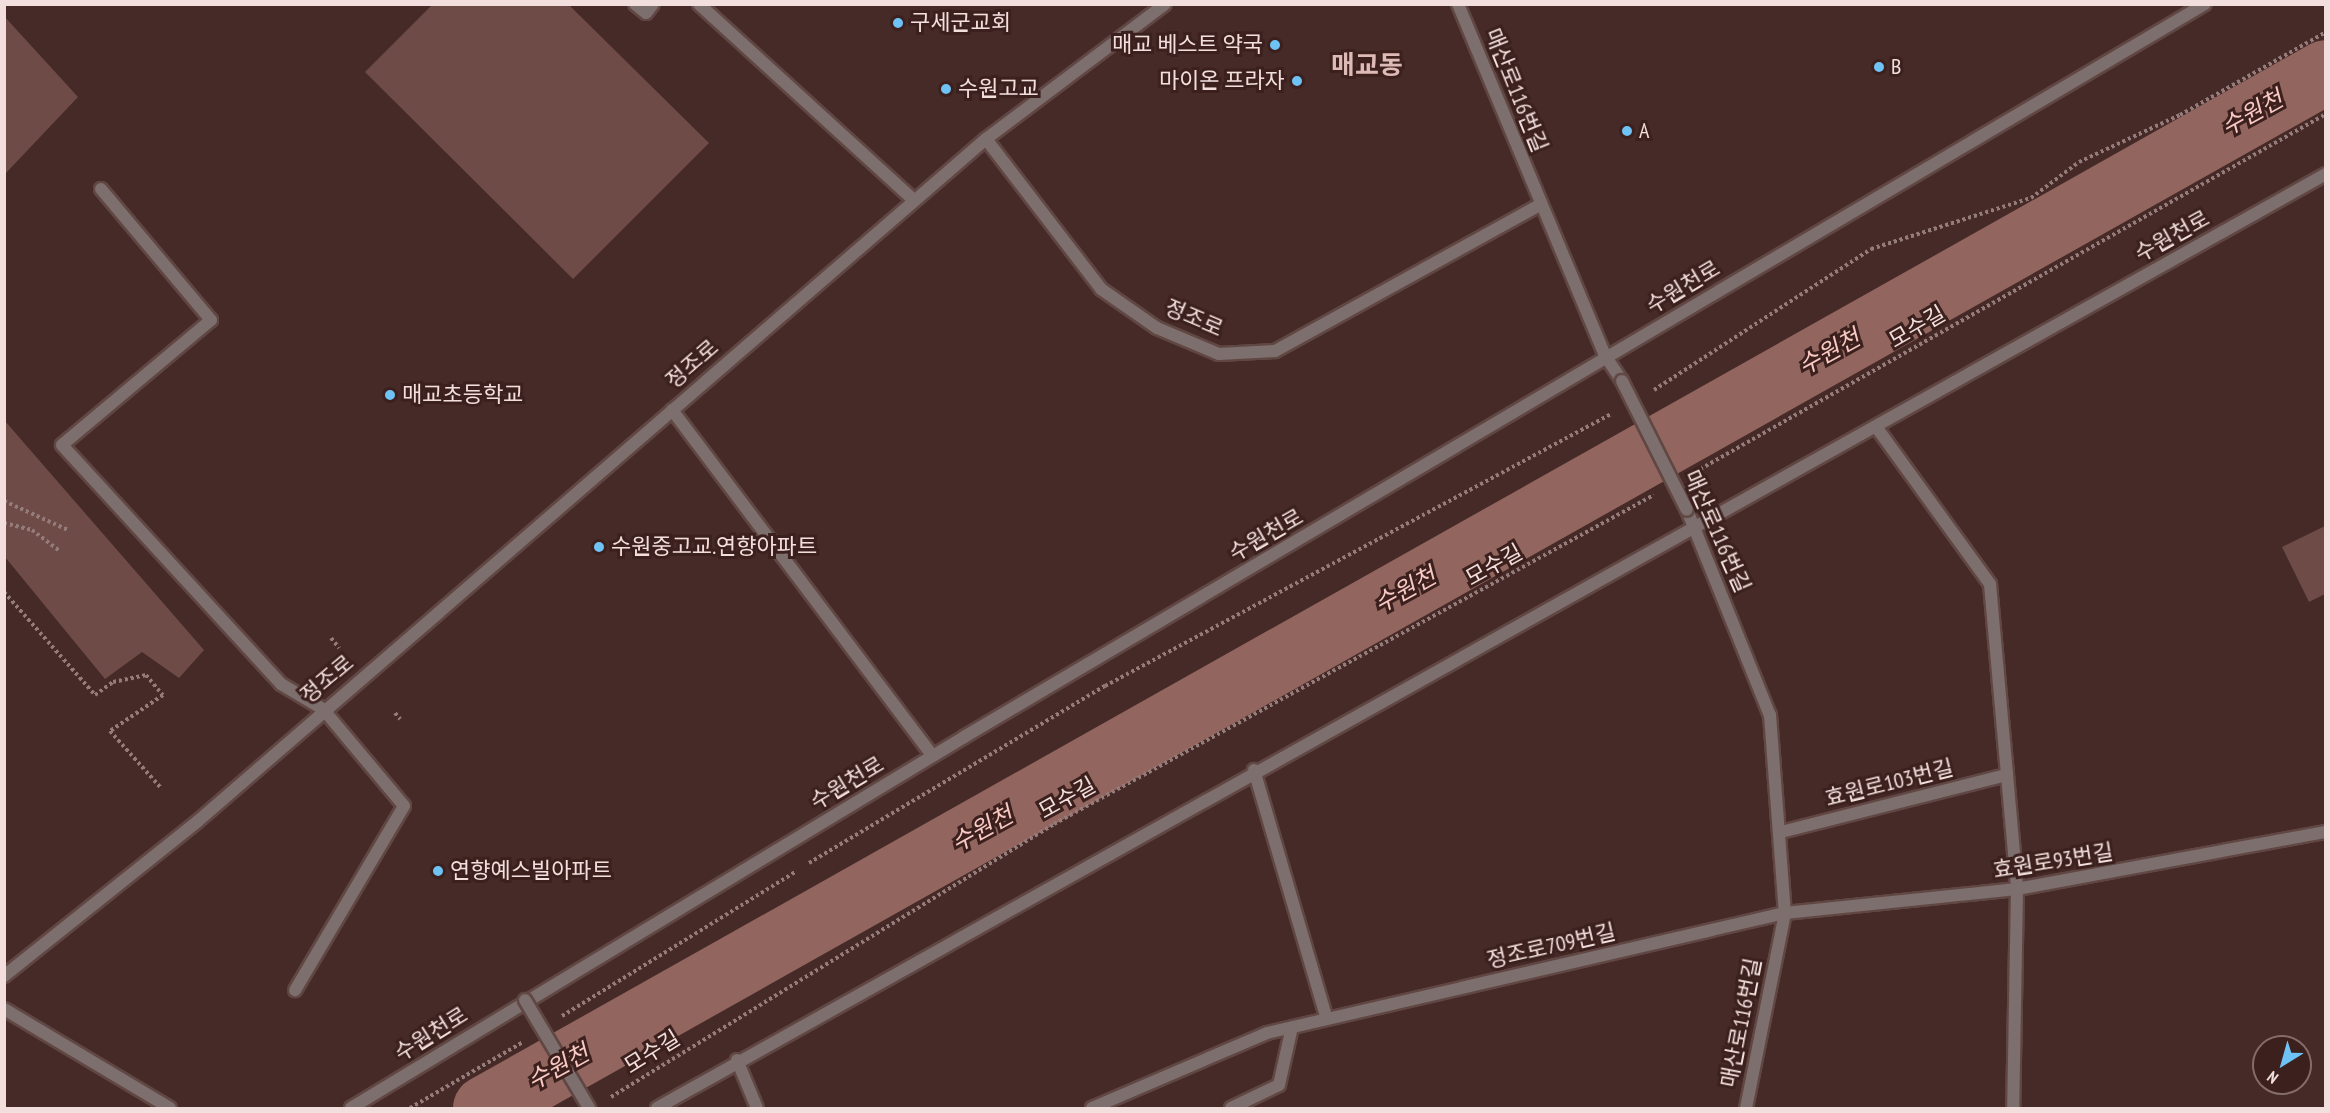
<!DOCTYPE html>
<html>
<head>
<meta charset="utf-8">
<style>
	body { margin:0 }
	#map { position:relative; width:2330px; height:1113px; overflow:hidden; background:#452a27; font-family:"PT Sans Narrow","Noto Sans KR",sans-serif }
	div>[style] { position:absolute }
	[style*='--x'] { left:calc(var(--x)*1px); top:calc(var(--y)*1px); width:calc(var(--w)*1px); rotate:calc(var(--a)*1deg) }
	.green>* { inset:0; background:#6e4b46 }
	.river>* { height:64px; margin:-32px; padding:0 32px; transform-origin:32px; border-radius:32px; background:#93655f }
	.path>* { height:4px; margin-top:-2px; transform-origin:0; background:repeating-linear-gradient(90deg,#947c7a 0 3px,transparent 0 6px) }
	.roads { filter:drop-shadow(2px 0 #614744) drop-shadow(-2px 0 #614744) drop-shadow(0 2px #614744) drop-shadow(0 -2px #614744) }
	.service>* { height:12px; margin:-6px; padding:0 6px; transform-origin:6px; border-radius:6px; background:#7d6f6d }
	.minor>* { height:12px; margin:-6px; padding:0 6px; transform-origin:6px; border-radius:6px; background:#7d6f6d }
	.tertiary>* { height:12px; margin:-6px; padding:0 6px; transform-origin:6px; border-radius:6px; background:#7d6f6d }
	.bridges { filter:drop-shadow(2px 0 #614744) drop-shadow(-2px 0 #614744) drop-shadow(0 2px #614744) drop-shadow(0 -2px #614744) }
	.minor-bridge>* { height:12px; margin:-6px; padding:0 6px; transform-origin:6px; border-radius:6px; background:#7d6f6d }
	.tertiary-bridge>* { height:12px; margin:-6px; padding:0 6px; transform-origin:6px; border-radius:6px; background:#7d6f6d }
	.dots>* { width:16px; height:16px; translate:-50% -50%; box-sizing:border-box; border:3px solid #3b201d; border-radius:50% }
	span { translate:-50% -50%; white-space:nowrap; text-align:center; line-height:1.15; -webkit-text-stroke:6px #3b201d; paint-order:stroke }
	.poi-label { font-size:22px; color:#f2dfdd }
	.left { translate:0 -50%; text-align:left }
	.right { translate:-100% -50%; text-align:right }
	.street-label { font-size:22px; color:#f2dfdd }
	.water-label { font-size:24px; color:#f9cac4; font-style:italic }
	.quarter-label { font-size:26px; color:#ddbab5; font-weight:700 }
	.frame { position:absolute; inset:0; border:6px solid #f2dfdd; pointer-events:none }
	.north { position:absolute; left:2252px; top:1035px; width:60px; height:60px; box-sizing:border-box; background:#3b201d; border:2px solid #846c6a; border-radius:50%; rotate:217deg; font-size:16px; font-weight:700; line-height:24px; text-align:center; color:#f2dfdd }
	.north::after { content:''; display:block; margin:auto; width:21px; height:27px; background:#6fc2f4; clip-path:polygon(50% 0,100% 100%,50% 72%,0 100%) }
</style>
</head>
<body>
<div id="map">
	<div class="green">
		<i style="clip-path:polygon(432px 5px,569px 5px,709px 143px,573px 279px,365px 72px)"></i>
		<i style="clip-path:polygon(4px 16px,78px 97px,5px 174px,4px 174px)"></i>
		<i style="clip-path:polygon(5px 421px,204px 650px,179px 678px,142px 652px,105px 679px,5px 557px)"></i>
		<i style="clip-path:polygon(2325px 526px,2325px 594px,2309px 602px,2282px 547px)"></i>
	</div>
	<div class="river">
		<i style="--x:485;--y:1108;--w:2112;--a:-29.37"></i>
	</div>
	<div class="path">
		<i style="--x:1654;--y:390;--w:259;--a:-33"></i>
		<i style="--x:1871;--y:249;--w:168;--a:-17.7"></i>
		<i style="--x:2031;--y:198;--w:60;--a:-36.9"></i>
		<i style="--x:2079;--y:162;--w:111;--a:-25"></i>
		<i style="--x:2180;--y:115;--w:168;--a:-29.6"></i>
		<i style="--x:1695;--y:472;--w:725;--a:-29.57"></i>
		<i style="--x:4;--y:501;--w:70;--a:24.4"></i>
		<i style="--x:4;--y:523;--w:29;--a:14"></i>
		<i style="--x:32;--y:530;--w:35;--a:37"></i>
		<i style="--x:4;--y:592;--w:137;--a:48.5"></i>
		<i style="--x:95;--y:695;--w:22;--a:-36"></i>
		<i style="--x:113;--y:682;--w:34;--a:-12"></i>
		<i style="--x:146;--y:675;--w:26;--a:50"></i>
		<i style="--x:163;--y:695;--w:64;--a:145.8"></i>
		<i style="--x:110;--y:731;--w:76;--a:48.2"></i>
		<i style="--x:331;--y:638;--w:13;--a:51"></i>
		<i style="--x:395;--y:713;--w:8;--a:50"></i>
		<i style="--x:809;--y:863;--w:345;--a:-30.9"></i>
		<i style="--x:1105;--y:686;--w:574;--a:-28.26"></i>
		<i style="--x:562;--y:1016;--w:274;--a:-31.7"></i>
		<i style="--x:611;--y:1097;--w:520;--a:-31.64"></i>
		<i style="--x:1054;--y:824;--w:684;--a:-28.74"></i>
		<i style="--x:410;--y:1108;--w:131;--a:-30.3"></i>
	</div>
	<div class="roads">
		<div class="service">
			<i style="--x:635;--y:4;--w:14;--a:39"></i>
			<i style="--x:646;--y:13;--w:11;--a:-52"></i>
			<i style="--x:699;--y:4;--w:291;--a:42.4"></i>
			<i style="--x:101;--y:189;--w:171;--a:50"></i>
			<i style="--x:211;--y:320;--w:194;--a:140"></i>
			<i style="--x:62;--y:445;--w:324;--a:47.5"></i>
			<i style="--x:281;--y:684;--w:49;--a:30.8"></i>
			<i style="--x:323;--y:709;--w:126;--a:50.1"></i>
			<i style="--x:404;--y:806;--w:214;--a:120.6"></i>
		</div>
		<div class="minor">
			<i style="--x:986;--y:139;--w:189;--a:52.5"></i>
			<i style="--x:1101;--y:289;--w:68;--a:34.9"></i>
			<i style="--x:1157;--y:328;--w:67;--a:22.8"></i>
			<i style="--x:1219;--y:354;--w:56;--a:-3.1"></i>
			<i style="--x:1275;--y:351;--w:303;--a:-28.9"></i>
			<i style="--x:672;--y:410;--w:433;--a:53"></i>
			<i style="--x:1254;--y:770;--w:259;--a:73.7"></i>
			<i style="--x:1781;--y:832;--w:233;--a:-14.2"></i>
			<i style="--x:4;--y:1009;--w:193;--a:30.8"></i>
			<i style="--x:737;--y:1060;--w:52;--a:67.4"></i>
			<i style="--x:351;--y:1108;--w:717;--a:-31.18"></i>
			<i style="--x:964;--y:737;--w:1441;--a:-30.57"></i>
			<i style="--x:657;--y:1108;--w:1913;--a:-29.23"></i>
			<i style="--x:1092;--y:1108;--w:190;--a:-23.2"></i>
			<i style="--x:1267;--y:1033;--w:532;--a:-13.04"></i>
			<i style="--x:1231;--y:1108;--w:53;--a:-25.6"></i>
			<i style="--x:1279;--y:1085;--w:59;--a:-77.4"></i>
		</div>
		<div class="tertiary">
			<i style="--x:1458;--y:4;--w:383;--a:67.3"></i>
			<i style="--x:1606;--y:357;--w:29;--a:56"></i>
			<i style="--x:1877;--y:428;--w:193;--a:54.1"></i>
			<i style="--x:1990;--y:584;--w:306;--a:84.9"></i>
			<i style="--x:2017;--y:889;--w:219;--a:91"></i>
			<i style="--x:1687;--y:510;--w:221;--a:68"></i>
			<i style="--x:1770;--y:715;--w:199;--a:85.7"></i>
			<i style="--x:1785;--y:913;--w:199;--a:101.3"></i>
			<i style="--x:1785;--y:913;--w:233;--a:-5.9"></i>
			<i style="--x:2017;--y:889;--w:314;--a:-10.5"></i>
			<i style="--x:4;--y:976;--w:248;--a:-38.6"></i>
			<i style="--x:198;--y:821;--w:1042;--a:-40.88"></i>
			<i style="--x:986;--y:139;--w:224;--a:-37"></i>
		</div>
	</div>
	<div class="bridges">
		<div class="minor-bridge">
			<i style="--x:525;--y:1000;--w:126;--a:59.3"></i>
		</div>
		<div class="tertiary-bridge">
			<i style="--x:1622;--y:381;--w:144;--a:63.3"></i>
		</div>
	</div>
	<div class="dots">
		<i style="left:898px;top:23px;background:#6fc2f4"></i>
		<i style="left:1275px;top:45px;background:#6fc2f4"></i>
		<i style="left:1879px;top:67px;background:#6fc2f4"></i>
		<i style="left:1297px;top:81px;background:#6fc2f4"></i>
		<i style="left:946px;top:89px;background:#6fc2f4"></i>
		<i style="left:1627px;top:131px;background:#6fc2f4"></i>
		<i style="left:390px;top:395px;background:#6fc2f4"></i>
		<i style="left:599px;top:547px;background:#6fc2f4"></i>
		<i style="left:438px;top:871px;background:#6fc2f4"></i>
	</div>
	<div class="poi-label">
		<span class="left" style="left:910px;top:23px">구세군교회</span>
		<span class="right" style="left:1263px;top:45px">매교 베스트 약국</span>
		<span class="left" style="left:1891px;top:67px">B</span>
		<span class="right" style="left:1285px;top:81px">마이온 프라자</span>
		<span class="left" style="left:958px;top:89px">수원고교</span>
		<span class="left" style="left:1639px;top:131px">A</span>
		<span class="left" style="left:402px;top:395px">매교초등학교</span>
		<span class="left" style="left:611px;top:547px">수원중고교.연향아파트</span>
		<span class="left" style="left:450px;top:871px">연향예스빌아파트</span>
	</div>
	<div class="street-label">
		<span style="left:1516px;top:90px;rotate:68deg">매산로116번길</span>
		<span style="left:2172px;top:236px;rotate:-29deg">수원천로</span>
		<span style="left:1683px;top:287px;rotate:-31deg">수원천로</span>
		<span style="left:1194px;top:318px;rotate:23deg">정조로</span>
		<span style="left:1917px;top:327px;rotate:-30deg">모수길</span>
		<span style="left:692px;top:364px;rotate:-41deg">정조로</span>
		<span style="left:1717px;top:531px;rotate:66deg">매산로116번길</span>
		<span style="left:1266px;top:535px;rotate:-30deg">수원천로</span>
		<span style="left:1494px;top:565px;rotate:-29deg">모수길</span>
		<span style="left:327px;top:679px;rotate:-40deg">정조로</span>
		<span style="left:847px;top:783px;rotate:-31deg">수원천로</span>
		<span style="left:1889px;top:783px;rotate:-14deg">효원로103번길</span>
		<span style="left:1067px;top:798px;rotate:-29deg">모수길</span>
		<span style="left:2053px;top:861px;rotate:-9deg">효원로93번길</span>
		<span style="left:1551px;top:946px;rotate:-13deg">정조로709번길</span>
		<span style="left:1741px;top:1023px;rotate:-79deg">매산로116번길</span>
		<span style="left:431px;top:1034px;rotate:-32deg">수원천로</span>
		<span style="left:652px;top:1052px;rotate:-32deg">모수길</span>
	</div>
	<div class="water-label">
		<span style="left:2252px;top:113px;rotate:-29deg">수원천</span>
		<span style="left:1829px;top:352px;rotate:-29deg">수원천</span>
		<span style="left:1405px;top:590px;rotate:-29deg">수원천</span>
		<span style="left:982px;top:829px;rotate:-29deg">수원천</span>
		<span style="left:558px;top:1067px;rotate:-29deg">수원천</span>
	</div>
	<div class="quarter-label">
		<span style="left:1367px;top:65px">매교동</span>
	</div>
	<div class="frame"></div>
	<div class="north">N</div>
</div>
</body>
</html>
